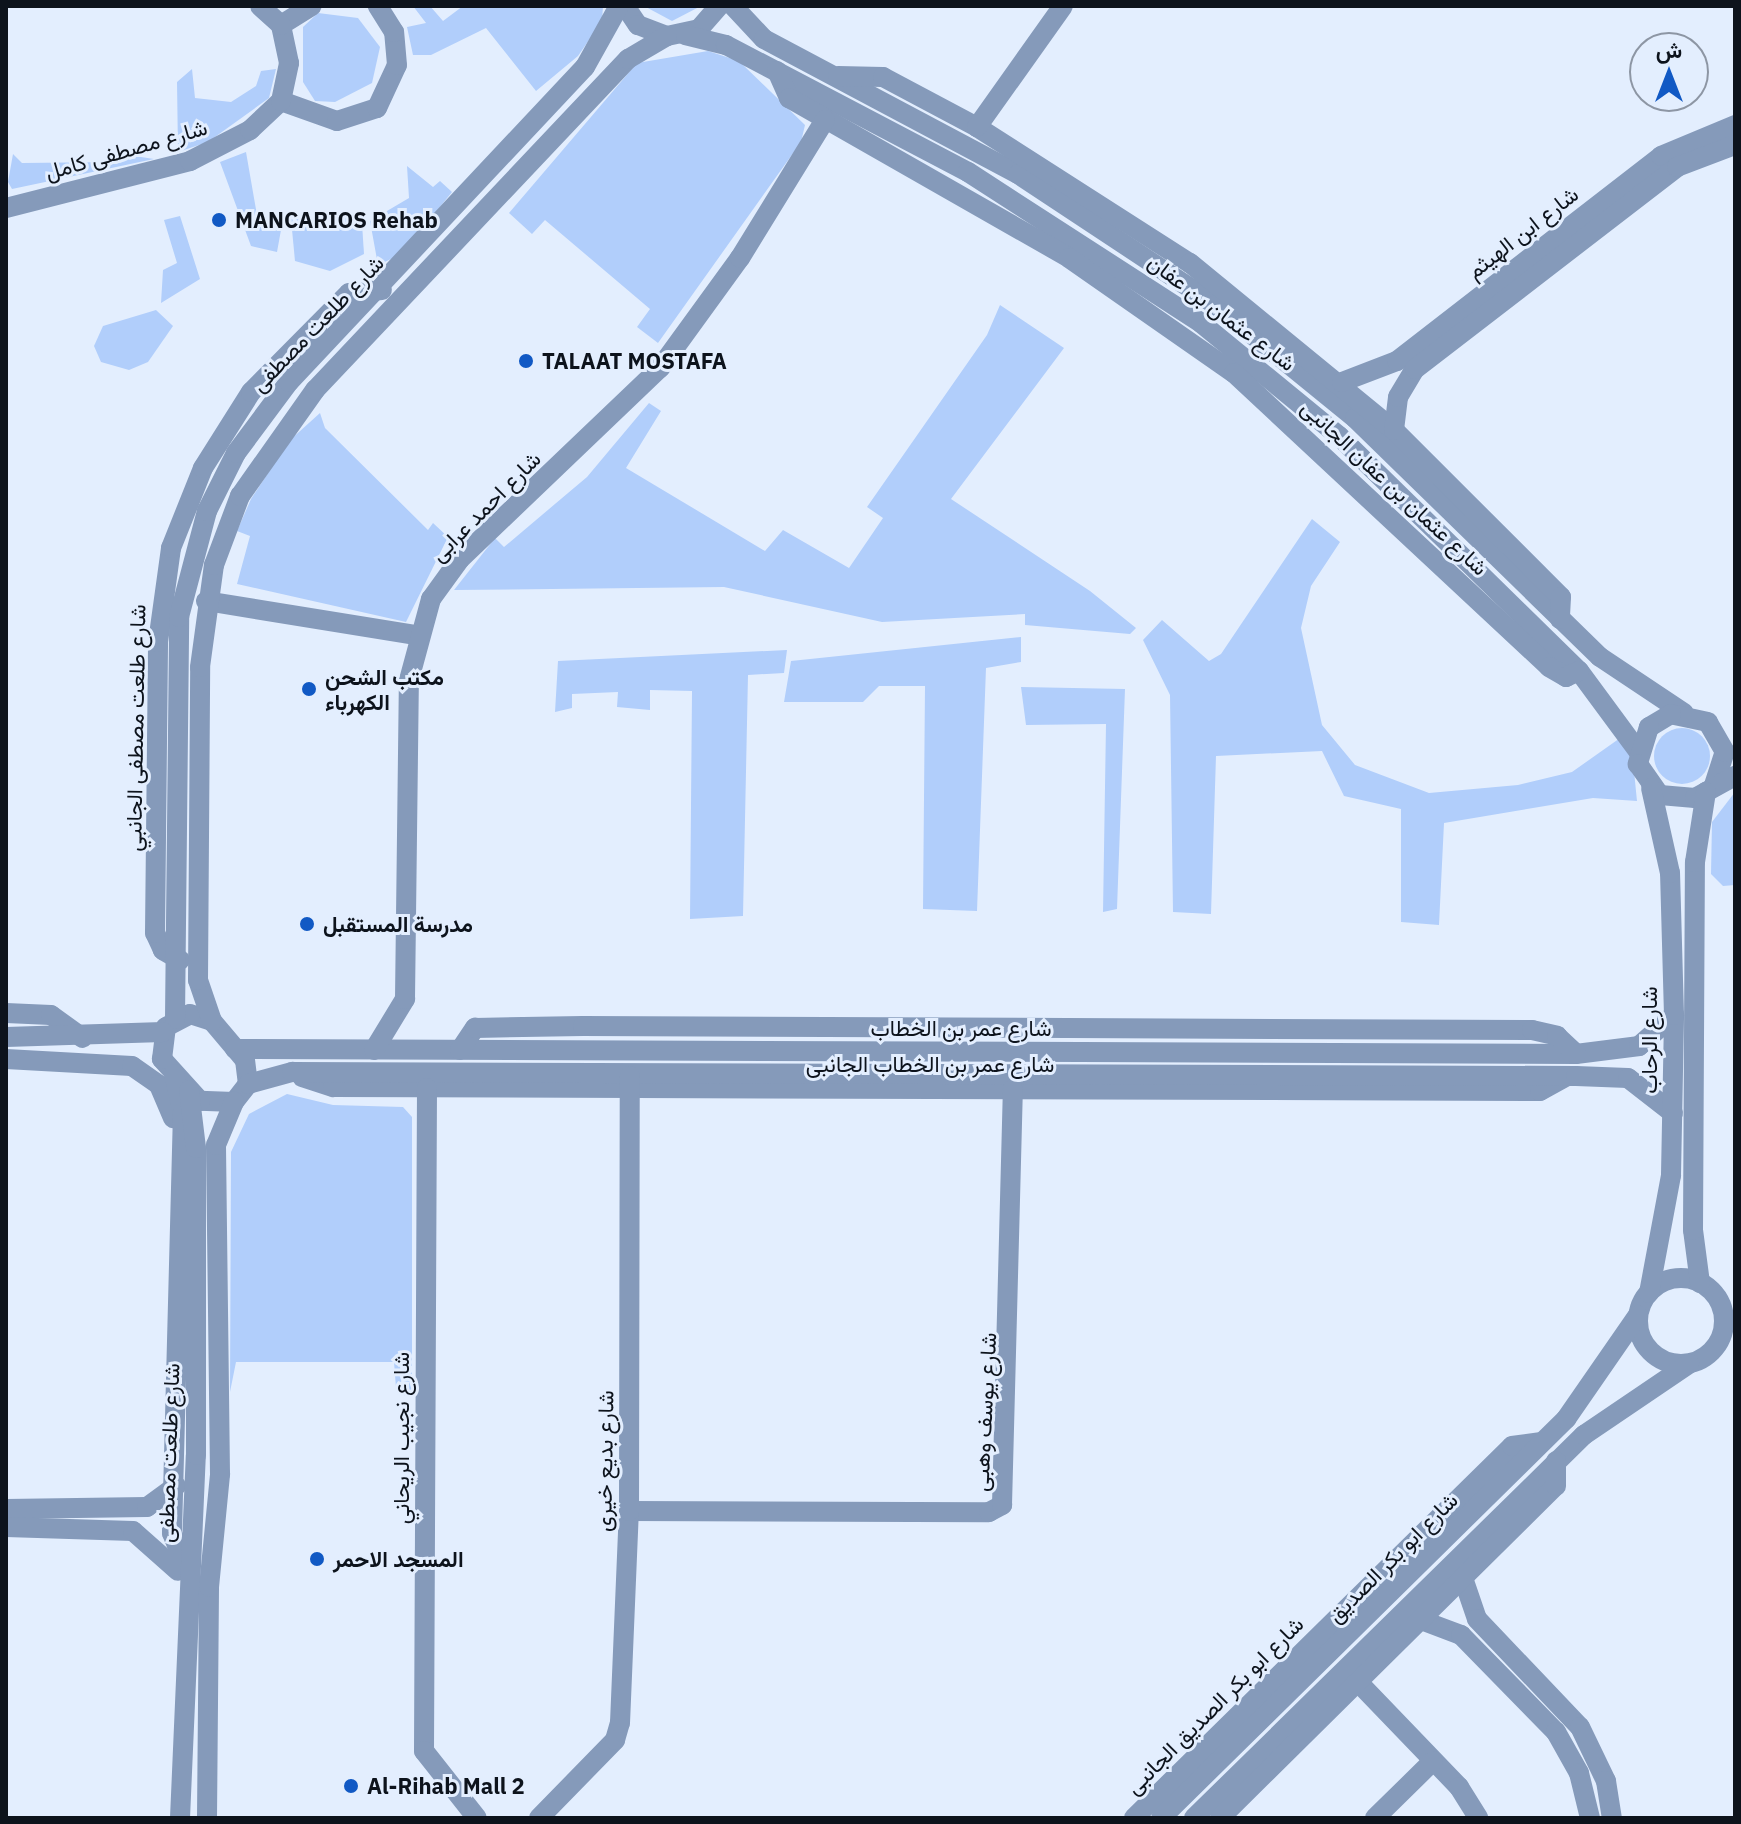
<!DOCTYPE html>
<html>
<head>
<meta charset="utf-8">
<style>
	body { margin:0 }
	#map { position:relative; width:1741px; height:1824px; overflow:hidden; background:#e3eefe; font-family:"IBM Plex Sans",Vazirmatn,sans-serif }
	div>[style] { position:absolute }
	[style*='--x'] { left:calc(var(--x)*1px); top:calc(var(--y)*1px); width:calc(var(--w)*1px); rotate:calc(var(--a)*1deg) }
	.green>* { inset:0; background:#b1cefb }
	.round { border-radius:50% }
	.minor>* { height:20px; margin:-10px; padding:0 10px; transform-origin:10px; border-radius:10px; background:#859aba }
	.minor>.ring { margin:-10px; padding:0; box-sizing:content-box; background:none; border:20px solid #859aba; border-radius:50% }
	.dots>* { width:22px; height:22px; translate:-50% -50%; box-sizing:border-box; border:4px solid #e3eefe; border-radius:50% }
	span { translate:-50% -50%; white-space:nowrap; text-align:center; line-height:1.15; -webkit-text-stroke:6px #e3eefe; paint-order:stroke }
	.street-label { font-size:22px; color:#0d131c }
	.poi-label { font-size:22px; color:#0d131c; font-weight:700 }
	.left { translate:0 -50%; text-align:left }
	.frame { position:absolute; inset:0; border:8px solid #0d131c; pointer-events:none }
	.north { position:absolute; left:1629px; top:32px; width:80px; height:80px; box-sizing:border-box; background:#e3eefe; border:2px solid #8d96a4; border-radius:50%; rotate:0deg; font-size:22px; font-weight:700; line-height:32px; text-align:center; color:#0d131c }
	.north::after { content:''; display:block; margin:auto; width:28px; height:36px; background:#1159c4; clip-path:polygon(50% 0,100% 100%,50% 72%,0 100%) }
</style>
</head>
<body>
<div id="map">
	<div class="green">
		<i style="clip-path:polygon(413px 6px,430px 6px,443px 21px,463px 6px,603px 6px,602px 21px,578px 56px,536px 91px,486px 28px,431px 55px,413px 55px,407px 27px,426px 23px)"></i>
		<i style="clip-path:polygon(644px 6px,701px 6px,672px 21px)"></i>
		<i style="clip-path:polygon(318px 13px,358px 18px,380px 47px,372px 83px,335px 102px,315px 101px,303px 82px,303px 27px)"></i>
		<i style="clip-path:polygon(708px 51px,739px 61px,805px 125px,801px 142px,658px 343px,637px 327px,650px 309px,545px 220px,532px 234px,509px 213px,637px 63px)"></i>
		<i style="clip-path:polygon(192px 69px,195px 98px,231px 102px,256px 86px,261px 71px,276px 69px,269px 98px,208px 142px,178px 152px,177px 82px)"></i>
		<i style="clip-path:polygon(246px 152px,258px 221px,281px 230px,277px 252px,251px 246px,220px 162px)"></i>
		<i style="clip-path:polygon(115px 153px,154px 159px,12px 189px,8px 182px,13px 154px,22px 163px,114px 162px)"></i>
		<i style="clip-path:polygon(407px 166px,433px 187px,440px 181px,452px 192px,402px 254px,378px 265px,370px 221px,409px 198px)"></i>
		<i style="clip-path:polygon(180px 216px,200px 279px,161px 303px,163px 270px,177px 263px,164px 220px)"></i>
		<i style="clip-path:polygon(353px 216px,362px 224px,364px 254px,330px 271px,295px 261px,291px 219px)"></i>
		<i style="clip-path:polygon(1000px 305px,1064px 348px,951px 499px,1090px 591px,1136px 628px,1130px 634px,1025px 625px,1025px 614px,882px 622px,724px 587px,454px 590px,495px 538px,504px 547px,587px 477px,649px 403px,661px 411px,626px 468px,765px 551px,783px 530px,849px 568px,883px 518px,867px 507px,987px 335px)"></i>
		<i style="clip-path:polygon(156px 310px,173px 326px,148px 362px,129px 370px,101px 362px,94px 346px,103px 326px)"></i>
		<i style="clip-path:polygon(320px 413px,325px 428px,428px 530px,433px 523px,448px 537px,406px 622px,237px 584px,250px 536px,237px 531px,251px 499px,289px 441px)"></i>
		<i style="clip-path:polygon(1312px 519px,1340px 542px,1311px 586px,1301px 628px,1322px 725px,1355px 765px,1429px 793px,1518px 785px,1572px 772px,1630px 731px,1637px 801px,1593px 798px,1444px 823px,1439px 925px,1401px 922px,1401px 809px,1344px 796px,1322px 751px,1216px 756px,1211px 914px,1173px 912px,1170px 695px,1143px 640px,1162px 620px,1209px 661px,1221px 654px)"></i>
		<i style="clip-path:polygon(1021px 637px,1021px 662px,986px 668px,977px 911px,923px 909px,925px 686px,879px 686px,863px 702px,784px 702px,791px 661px)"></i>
		<i style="clip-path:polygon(787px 650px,784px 673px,748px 675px,743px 916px,690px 919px,692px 691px,650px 690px,650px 710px,617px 707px,618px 692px,572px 694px,572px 708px,555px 712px,558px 661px)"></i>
		<i style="clip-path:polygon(1021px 687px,1125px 689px,1117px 909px,1103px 912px,1106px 724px,1026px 725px)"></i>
		<i class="round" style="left:1654px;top:728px;width:56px;height:56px"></i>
		<i style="clip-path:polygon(1735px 792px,1735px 885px,1723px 886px,1711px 874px,1712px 822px)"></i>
		<i style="clip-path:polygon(287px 1094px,333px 1105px,403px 1107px,412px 1117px,412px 1388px,405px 1396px,396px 1388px,394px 1362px,236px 1362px,230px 1392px,231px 1152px,249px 1114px)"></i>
	</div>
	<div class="minor">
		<i style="--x:625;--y:6;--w:23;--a:56"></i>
		<i style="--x:638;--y:25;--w:31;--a:21"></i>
		<i style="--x:667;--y:36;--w:33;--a:-12"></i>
		<i style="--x:699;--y:29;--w:30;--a:-49"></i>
		<i style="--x:733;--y:6;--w:45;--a:46.8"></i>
		<i style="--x:764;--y:39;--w:288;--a:28"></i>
		<i style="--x:1018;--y:174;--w:237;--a:33.5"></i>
		<i style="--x:1216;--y:305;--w:179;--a:39.1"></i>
		<i style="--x:1355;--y:418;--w:342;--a:44.3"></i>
		<i style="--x:1600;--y:657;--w:101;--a:33.7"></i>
		<i style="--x:281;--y:25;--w:36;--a:-32"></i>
		<i style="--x:685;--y:35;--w:42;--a:13.7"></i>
		<i style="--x:726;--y:45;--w:273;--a:27.7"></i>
		<i style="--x:968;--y:172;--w:278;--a:32.9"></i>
		<i style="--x:1201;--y:323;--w:178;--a:39.3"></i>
		<i style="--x:1339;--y:436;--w:336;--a:44.4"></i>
		<i style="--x:1579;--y:671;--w:99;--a:53.6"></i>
		<i style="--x:777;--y:71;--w:30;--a:66"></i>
		<i style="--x:789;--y:98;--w:322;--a:29.7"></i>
		<i style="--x:1069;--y:258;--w:201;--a:34.9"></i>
		<i style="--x:1234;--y:373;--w:431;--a:43"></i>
		<i style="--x:1549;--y:667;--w:20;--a:30"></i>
		<i style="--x:1566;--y:677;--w:14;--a:-25"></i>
		<i style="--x:838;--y:76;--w:45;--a:1.3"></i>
		<i style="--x:883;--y:77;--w:106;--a:28"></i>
		<i style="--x:977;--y:127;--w:253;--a:32.6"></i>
		<i style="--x:1190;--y:263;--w:264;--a:39.3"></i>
		<i style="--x:1394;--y:430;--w:236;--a:45"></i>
		<i style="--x:1561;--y:597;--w:22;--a:93"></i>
		<i style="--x:281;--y:101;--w:59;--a:19.7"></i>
		<i style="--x:337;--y:121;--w:42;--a:-18"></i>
		<i style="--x:377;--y:108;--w:47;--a:-65.1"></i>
		<i style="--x:397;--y:65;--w:33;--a:-95"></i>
		<i style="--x:394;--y:32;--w:31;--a:-122"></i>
		<i style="--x:977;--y:127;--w:148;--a:-54.6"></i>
		<i style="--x:6;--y:208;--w:190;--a:-14.3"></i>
		<i style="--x:190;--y:161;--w:68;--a:-27.3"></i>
		<i style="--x:250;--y:130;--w:42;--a:-43.1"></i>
		<i style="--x:281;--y:101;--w:39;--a:-78"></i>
		<i style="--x:289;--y:63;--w:39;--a:-102"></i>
		<i style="--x:281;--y:25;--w:28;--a:-138"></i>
		<i style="--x:1342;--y:382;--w:59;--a:-20.9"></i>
		<i style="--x:1397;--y:361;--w:334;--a:-37.8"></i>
		<i style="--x:1661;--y:156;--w:80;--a:-22.7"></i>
		<i style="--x:1394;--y:430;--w:33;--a:-83"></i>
		<i style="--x:1398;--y:397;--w:33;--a:-59"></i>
		<i style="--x:1415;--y:369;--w:331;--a:-37.6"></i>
		<i style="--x:1677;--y:167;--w:62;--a:-20.8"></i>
		<i style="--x:206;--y:601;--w:213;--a:9.2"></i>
		<i style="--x:1714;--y:785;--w:35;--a:-72"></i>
		<i style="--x:1725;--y:752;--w:34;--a:-120"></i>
		<i style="--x:1708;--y:722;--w:38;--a:-168"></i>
		<i style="--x:1671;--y:714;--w:26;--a:149"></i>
		<i style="--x:1649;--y:727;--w:39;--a:107"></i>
		<i style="--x:1638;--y:764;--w:38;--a:55"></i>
		<i style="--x:1660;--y:795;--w:35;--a:5"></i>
		<i style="--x:1695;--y:798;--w:46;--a:-28.8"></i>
		<i style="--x:180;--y:960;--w:20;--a:-150"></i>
		<i style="--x:163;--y:950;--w:19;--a:-115"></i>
		<i style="--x:155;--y:933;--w:291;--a:-89.4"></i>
		<i style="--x:158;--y:642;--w:95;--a:-82.1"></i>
		<i style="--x:171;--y:548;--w:86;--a:-68.2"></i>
		<i style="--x:203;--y:468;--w:90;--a:-57.7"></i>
		<i style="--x:251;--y:392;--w:139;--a:-45.3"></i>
		<i style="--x:349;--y:293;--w:33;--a:-5"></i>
		<i style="--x:6;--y:1013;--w:45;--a:2.5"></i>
		<i style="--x:51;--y:1015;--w:39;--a:36"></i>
		<i style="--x:190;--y:1014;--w:23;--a:18"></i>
		<i style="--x:212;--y:1021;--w:51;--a:49.8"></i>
		<i style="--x:245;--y:1060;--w:24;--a:83"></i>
		<i style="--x:248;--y:1084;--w:23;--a:128"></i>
		<i style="--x:234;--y:1102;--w:34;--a:-178"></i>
		<i style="--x:200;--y:1101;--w:57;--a:-132.1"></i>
		<i style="--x:162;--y:1059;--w:32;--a:-83"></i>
		<i style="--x:166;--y:1027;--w:27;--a:-28"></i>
		<i style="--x:175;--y:1019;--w:402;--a:-89.4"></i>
		<i style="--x:179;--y:617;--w:110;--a:-75.2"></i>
		<i style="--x:207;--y:511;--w:65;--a:-63.4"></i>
		<i style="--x:236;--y:453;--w:89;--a:-53.3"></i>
		<i style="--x:289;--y:382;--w:432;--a:-46.8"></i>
		<i style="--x:585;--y:67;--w:70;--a:-60.9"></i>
		<i style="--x:212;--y:1021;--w:43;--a:-108.9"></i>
		<i style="--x:198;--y:980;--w:313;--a:-89.6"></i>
		<i style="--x:200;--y:667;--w:103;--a:-82.2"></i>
		<i style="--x:214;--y:565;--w:74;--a:-69.4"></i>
		<i style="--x:240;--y:496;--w:130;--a:-54.7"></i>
		<i style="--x:315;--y:390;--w:456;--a:-46.6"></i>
		<i style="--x:628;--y:59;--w:45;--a:-30.5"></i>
		<i style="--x:6;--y:1037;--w:157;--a:-1.8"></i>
		<i style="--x:235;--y:1049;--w:1341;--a:0.21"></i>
		<i style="--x:1576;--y:1054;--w:64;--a:-7.2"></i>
		<i style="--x:1639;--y:1046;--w:47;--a:-41.5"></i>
		<i style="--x:374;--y:1050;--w:60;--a:-58.7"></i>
		<i style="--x:405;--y:999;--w:319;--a:-89.3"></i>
		<i style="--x:409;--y:680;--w:84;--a:-74.8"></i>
		<i style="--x:431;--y:599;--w:49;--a:-54.1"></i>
		<i style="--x:460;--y:559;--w:277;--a:-43.7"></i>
		<i style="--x:660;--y:368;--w:136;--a:-54"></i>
		<i style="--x:740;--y:258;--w:162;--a:-58.4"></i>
		<i style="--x:460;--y:1050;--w:27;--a:-56"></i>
		<i style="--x:475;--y:1028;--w:108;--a:-1.1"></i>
		<i style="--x:583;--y:1026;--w:949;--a:0.24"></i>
		<i style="--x:1532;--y:1030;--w:26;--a:13"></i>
		<i style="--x:1557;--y:1036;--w:26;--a:43"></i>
		<i style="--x:6;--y:1059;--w:126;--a:3.2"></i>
		<i style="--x:132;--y:1066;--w:33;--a:35"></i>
		<i style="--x:159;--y:1085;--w:36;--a:67"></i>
		<i style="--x:174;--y:1074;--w:39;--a:77"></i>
		<i style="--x:183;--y:1112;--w:421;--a:91.5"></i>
		<i style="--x:172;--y:1533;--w:38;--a:68"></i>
		<i style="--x:302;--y:1077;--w:33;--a:18"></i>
		<i style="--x:333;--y:1087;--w:1207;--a:0.19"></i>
		<i style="--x:1540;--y:1091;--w:29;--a:-29"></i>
		<i style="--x:248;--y:1084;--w:46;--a:-15.3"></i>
		<i style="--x:292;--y:1072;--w:1284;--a:0.18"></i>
		<i style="--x:1576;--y:1076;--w:52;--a:2.2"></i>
		<i style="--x:1628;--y:1078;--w:57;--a:37.9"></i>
		<i style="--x:427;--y:1088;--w:663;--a:90.26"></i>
		<i style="--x:424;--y:1751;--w:85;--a:51.7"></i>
		<i class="ring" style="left:1638px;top:1278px;width:66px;height:66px"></i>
		<i style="--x:1700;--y:1283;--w:53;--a:-97.5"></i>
		<i style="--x:1693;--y:1230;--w:368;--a:-89.7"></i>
		<i style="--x:1695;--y:862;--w:71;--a:-81.1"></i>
		<i style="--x:1649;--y:1293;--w:120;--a:-79.4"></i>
		<i style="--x:1671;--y:1175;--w:160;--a:-88.9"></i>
		<i style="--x:1674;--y:1015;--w:142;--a:-91.6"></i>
		<i style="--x:1670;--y:873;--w:87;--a:-102.6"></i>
		<i style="--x:6;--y:1509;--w:141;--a:-0.8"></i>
		<i style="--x:147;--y:1507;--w:36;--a:-36"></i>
		<i style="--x:629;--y:1511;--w:360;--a:0.2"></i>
		<i style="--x:989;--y:1512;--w:15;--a:-28"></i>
		<i style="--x:1002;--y:1505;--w:416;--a:-88.5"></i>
		<i style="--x:6;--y:1527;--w:127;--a:1.8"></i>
		<i style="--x:133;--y:1531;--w:60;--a:41.6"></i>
		<i style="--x:1463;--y:1578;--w:43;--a:71.1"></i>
		<i style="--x:1477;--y:1619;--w:149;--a:46.4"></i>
		<i style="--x:1580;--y:1727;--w:60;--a:64.3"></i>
		<i style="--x:1606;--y:1781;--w:37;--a:81"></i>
		<i style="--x:1421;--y:1620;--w:43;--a:20.6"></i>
		<i style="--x:1461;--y:1635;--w:136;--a:45.6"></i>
		<i style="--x:1556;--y:1732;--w:47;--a:60.7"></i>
		<i style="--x:1579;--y:1773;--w:46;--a:76.3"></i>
		<i style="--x:1358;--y:1682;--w:146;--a:46.1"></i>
		<i style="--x:1459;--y:1787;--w:36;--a:58"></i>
		<i style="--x:180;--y:1818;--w:363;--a:-87.5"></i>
		<i style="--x:196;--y:1455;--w:307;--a:-90"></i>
		<i style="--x:196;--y:1148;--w:58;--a:-96.9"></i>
		<i style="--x:207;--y:1818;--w:231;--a:-89.5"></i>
		<i style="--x:209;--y:1587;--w:114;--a:-84.4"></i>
		<i style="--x:220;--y:1474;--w:329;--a:-90.7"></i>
		<i style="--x:216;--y:1145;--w:47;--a:-67.3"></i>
		<i style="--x:539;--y:1818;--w:109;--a:-45.7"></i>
		<i style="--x:615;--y:1740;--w:18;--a:-74"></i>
		<i style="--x:620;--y:1723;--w:212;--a:-87.6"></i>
		<i style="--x:629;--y:1511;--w:435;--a:-89.9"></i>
		<i style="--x:1134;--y:1818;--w:530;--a:-44.54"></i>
		<i style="--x:1512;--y:1446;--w:30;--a:-8"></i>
		<i style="--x:1161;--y:1818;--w:569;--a:-44.57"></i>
		<i style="--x:1566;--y:1419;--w:126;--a:-55.3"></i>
		<i style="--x:1194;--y:1818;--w:547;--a:-44.48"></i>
		<i style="--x:1584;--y:1435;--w:127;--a:-34.1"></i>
		<i style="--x:1220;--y:1818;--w:472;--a:-44.7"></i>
		<i style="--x:1556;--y:1486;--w:25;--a:-90"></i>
		<i style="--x:1375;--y:1818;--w:81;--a:-44.5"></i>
	</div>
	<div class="dots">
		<i style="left:219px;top:220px;background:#1159c4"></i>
		<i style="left:526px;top:361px;background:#1159c4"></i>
		<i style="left:309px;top:689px;background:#1159c4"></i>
		<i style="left:307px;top:924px;background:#1159c4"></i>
		<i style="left:317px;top:1559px;background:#1159c4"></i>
		<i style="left:351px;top:1786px;background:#1159c4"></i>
	</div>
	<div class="street-label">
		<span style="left:126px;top:149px;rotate:-16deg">شارع مصطفى كامل</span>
		<span style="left:1522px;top:232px;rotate:-38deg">شارع ابن الهيثم</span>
		<span style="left:1222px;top:312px;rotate:37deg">شارع عثمان بن عفان</span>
		<span style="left:317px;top:323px;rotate:-46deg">شارع طلعت مصطفى</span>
		<span style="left:1395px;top:487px;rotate:43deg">شارع عثمان بن عفان الجانبى</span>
		<span style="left:485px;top:506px;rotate:-45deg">شارع احمد عرابى</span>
		<span style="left:135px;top:728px;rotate:-89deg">شارع طلعت مصطفى الجانبي</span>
		<span style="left:961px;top:1028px">شارع عمر بن الخطاب</span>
		<span style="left:1649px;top:1040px;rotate:-90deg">شارع الرحاب</span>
		<span style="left:930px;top:1064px">شارع عمر بن الخطاب الجانبى</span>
		<span style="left:984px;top:1412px;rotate:-87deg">شارع يوسف وهبى</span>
		<span style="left:401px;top:1438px;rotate:-90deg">شارع نجيب الريحاني</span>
		<span style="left:168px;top:1453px;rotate:-88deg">شارع طلعت مصطفى</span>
		<span style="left:604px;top:1461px;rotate:-89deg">شارع بديع خيرى</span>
		<span style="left:1392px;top:1557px;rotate:-45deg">شارع ابو بكر الصديق</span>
		<span style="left:1214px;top:1705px;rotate:-45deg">شارع ابو بكر الصديق الجانبى</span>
	</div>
	<div class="poi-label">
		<span class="left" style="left:235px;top:220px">MANCARIOS Rehab</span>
		<span class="left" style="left:542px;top:361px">TALAAT MOSTAFA</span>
		<span class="left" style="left:325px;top:689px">مكتب الشحن<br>الكهرباء</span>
		<span class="left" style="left:323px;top:924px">مدرسة المستقبل</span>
		<span class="left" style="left:333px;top:1559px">المسجد الاحمر</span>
		<span class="left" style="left:367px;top:1786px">Al-Rihab Mall 2</span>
	</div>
	<div class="frame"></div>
	<div class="north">ش</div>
</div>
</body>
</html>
